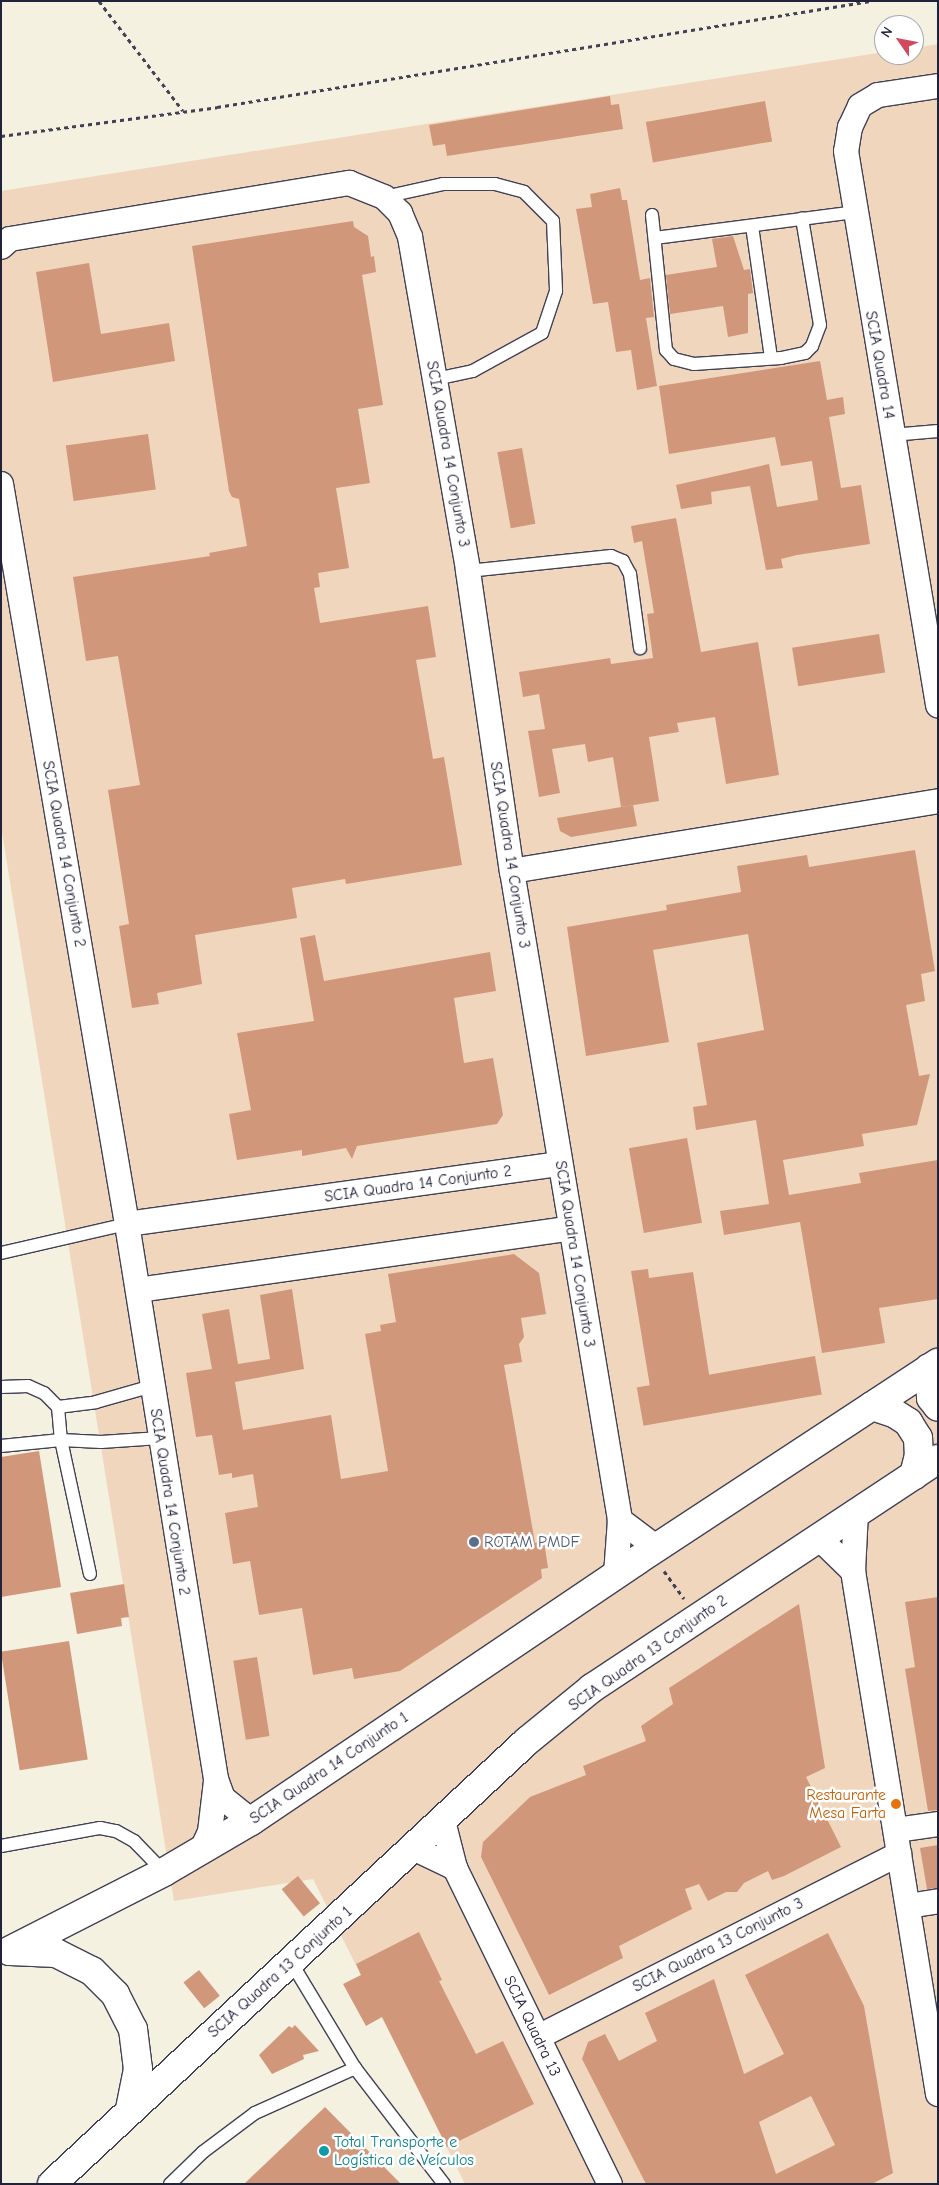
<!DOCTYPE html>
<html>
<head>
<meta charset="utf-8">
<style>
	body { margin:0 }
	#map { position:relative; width:939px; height:2185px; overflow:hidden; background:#f4f1e1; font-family:"Comic Neue",sans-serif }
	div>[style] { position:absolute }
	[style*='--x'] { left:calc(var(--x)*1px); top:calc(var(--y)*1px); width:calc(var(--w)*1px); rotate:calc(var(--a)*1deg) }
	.built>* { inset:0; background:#f0d6bc }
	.building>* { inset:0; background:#d1977b; transform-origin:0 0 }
	.path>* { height:3px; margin-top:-1.5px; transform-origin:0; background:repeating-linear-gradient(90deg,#424154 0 4px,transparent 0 8px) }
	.roads { filter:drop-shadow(1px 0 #424154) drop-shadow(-1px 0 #424154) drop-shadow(0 1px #424154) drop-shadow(0 -1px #424154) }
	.lane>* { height:12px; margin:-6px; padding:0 6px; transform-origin:6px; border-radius:6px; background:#fff }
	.street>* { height:24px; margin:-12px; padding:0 12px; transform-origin:12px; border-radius:12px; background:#fff }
	.secondary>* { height:28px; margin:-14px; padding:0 14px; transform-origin:14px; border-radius:14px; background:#fff }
	.dots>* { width:14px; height:14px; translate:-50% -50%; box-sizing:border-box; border:2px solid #fff; border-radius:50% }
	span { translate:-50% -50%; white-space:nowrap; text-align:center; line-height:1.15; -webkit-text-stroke:5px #fff; paint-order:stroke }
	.street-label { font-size:16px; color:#22223b }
	.service-label { font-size:16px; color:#4e5e75 }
	.left { translate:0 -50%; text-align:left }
	.food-label { font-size:16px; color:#c56008 }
	.right { translate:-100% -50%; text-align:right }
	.culture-label { font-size:16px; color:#0d838f }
	.frame { position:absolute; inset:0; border:2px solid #22223b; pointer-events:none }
	.north { position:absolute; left:874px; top:15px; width:50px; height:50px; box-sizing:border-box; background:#fff; border:1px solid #a7a7b1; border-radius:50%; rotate:303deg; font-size:14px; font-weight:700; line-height:20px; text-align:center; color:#22223b }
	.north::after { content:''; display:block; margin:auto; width:18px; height:22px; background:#d1495b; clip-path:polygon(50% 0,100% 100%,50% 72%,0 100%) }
</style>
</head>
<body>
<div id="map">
	<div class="built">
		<i style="clip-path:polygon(938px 44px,938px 2184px,465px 2184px,313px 1879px,174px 1901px,1px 826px,1px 191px,884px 52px,884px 55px,914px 55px,914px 48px)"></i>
	</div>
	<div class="building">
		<i style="clip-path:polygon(610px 96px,611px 105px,619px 104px,623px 129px,447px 156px,445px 144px,433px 146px,429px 125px)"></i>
		<i style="left:765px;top:101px;width:41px;height:121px;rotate:80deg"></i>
		<i style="clip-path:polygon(620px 188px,622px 200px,627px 200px,640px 280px,650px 278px,654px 317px,646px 318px,657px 386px,637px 390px,631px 350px,616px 352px,608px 302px,593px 304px,576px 209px,592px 207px,590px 194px)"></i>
		<i style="clip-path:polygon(353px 221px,354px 227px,368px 236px,371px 257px,374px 256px,376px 272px,362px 275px,383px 405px,358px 409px,370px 483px,336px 488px,349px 568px,318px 573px,320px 587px,314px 588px,320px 623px,428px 606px,436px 657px,416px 660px,433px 759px,444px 757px,462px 865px,346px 884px,345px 879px,292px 888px,297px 918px,195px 935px,202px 984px,157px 993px,159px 1004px,132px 1008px,119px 926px,129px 924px,108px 790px,140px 785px,118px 656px,86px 661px,73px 577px,210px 556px,209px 553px,247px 546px,239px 499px,232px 497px,229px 491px,192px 246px)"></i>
		<i style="clip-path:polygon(733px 236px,744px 270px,750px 269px,753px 293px,748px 294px,748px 333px,728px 337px,723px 306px,670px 314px,666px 275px,717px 267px,712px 239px)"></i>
		<i style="clip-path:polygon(89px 263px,101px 334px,169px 323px,175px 361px,53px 382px,36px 272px)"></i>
		<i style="clip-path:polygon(820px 361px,827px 400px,843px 397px,845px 414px,829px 417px,841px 488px,861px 485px,870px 544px,797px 555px,781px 559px,783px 568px,766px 570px,750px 486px,711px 492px,712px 504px,681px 509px,676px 485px,769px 464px,777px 507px,818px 500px,812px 461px,781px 466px,775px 437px,669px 454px,659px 386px)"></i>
		<i style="left:148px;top:434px;width:56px;height:83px;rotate:82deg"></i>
		<i style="left:522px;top:448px;width:77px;height:25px;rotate:80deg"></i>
		<i style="clip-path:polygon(676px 518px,701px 652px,758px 642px,779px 775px,726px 784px,715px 717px,677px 723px,679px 732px,649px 737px,659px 801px,621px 807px,613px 757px,588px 762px,585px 744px,552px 749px,560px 793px,539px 797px,528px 731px,545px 729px,539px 694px,523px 697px,519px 672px,610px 658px,611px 664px,653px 658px,647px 614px,654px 613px,642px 541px,634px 543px,631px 526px)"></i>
		<i style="left:879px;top:634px;width:39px;height:88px;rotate:81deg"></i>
		<i style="clip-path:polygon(633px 805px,637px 826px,571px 837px,560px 831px,557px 818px)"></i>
		<i style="clip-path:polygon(915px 850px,935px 971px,921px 974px,925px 1001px,906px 1005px,919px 1076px,930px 1074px,917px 1125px,862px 1134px,864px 1146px,783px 1160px,789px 1195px,861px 1183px,859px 1173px,938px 1160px,938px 1299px,879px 1308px,885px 1343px,822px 1353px,800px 1222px,724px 1235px,720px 1211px,769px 1204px,756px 1120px,696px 1130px,693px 1107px,707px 1105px,697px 1043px,764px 1030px,748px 934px,653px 950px,669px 1042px,586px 1056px,567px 927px,667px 910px,666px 905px,741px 892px,737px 866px,807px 855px,809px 867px)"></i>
		<i style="clip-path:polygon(315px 935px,324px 981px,490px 952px,496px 991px,454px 998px,464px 1063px,493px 1058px,503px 1115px,497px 1124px,357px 1146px,352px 1159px,346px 1148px,302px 1156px,302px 1150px,237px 1160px,229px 1114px,251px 1110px,237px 1033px,314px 1021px,300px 938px)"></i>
		<i style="left:687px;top:1138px;width:86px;height:59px;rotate:80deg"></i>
		<i style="clip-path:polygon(514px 1254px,539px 1273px,546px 1314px,521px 1318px,524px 1337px,519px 1344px,522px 1362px,504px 1365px,535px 1543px,544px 1541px,548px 1568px,541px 1569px,542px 1578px,400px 1671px,354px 1679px,352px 1668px,313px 1675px,302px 1608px,259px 1615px,250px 1561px,233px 1564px,225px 1513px,258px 1507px,253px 1474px,232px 1478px,232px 1473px,219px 1475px,212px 1435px,196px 1437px,186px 1373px,212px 1369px,202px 1314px,229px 1309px,238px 1364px,270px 1359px,260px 1295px,292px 1289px,304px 1369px,235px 1382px,243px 1430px,331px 1415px,341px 1479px,388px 1471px,365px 1334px,381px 1331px,380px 1325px,396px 1322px,388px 1274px)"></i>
		<i style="clip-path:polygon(648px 1269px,649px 1278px,693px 1272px,712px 1393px,653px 1405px,631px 1271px)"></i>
		<i style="left:815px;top:1356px;width:39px;height:181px;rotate:80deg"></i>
		<i style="clip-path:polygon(39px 1451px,61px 1587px,1px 1597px,1px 1457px)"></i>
		<i style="clip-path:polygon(124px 1584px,129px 1617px,121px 1618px,122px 1626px,77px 1634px,70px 1593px)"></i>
		<i style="clip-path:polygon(938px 1597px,938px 1810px,928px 1811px,905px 1669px,915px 1667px,905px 1602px)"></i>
		<i style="clip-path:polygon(799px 1604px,825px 1768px,806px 1777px,841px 1847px,784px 1876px,772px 1880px,768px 1871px,744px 1883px,737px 1892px,726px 1892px,708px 1901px,699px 1884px,685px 1889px,692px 1909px,619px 1946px,623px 1958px,549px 1995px,481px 1857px,483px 1842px,530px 1797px,586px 1775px,583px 1766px,646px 1741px,641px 1726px,673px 1704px,669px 1688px)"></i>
		<i style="left:69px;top:1641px;width:120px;height:69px;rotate:81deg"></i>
		<i style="left:257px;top:1657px;width:80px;height:24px;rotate:81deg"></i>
		<i style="clip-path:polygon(938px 1845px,938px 1888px,927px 1889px,920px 1848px)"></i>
		<i style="left:298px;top:1876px;width:35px;height:21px;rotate:51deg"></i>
		<i style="clip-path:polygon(419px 1932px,442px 1980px,439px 1981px,476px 2054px,503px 2041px,534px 2104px,447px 2147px,382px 2017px,366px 2026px,343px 1984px,361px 1975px,356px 1964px)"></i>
		<i style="clip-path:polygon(evenodd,828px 1933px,864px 2006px,893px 2173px,872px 2184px,646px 2184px,582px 2059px,588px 2042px,605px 2034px,619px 2061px,657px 2041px,645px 2013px,714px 1979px,744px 2074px,784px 2054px,745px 1975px,828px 1933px,811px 2096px,835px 2145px,776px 2174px,759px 2122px,811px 2096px)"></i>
		<i style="left:199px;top:1970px;width:33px;height:20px;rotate:51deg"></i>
		<i style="clip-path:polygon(295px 2025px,319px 2051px,303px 2055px,304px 2059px,272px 2074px,259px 2055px,289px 2026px,292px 2028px)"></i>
		<i style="clip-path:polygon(325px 2107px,401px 2184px,244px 2184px)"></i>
	</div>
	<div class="path">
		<i style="--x:99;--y:1;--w:138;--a:52.6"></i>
		<i style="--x:1;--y:136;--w:218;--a:-7.6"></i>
		<i style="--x:217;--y:107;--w:662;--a:-9.22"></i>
		<i style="--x:664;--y:1571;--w:34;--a:54"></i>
	</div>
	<div class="roads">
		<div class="lane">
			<i style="--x:384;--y:197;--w:60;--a:-12.4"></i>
			<i style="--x:443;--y:184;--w:52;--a:0"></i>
			<i style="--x:495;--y:184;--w:30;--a:15"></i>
			<i style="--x:524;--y:192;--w:41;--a:45"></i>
			<i style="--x:553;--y:221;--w:70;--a:87.5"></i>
			<i style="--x:556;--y:291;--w:44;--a:108.4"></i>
			<i style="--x:542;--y:333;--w:79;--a:151.2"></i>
			<i style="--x:473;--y:371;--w:39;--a:168"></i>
			<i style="--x:652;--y:215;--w:136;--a:84.1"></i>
			<i style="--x:666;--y:350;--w:12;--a:48"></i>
			<i style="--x:674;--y:359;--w:21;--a:14"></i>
			<i style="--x:694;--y:364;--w:87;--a:-3.9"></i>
			<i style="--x:781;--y:358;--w:25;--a:-12"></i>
			<i style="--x:805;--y:353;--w:10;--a:-45"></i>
			<i style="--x:812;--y:346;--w:22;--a:-69"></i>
			<i style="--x:820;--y:325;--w:108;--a:-99.6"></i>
			<i style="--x:752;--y:226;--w:133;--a:81.8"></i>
			<i style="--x:655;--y:238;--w:201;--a:-7.4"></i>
			<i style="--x:892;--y:435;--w:46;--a:-5"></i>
			<i style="--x:468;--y:571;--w:144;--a:-6"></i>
			<i style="--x:611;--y:556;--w:13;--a:23"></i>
			<i style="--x:623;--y:561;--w:15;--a:62"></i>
			<i style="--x:630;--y:574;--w:75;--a:82.3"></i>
			<i style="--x:1;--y:1253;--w:129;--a:-13"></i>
			<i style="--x:1;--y:1387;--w:27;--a:-2"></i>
			<i style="--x:28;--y:1386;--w:17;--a:24"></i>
			<i style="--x:44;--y:1393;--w:20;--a:45"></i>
			<i style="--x:58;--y:1407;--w:33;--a:85"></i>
			<i style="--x:61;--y:1440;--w:137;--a:77.8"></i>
			<i style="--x:58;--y:1407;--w:38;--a:-7"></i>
			<i style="--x:96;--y:1402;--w:58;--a:-15.9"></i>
			<i style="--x:1;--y:1446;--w:60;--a:-5.7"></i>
			<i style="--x:61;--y:1440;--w:40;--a:2.9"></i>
			<i style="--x:101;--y:1442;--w:59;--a:-3.9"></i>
			<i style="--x:1;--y:1846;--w:101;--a:-10.3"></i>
			<i style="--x:100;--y:1828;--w:16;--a:11"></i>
			<i style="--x:116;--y:1831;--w:21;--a:29"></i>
			<i style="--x:134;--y:1841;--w:43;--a:45.9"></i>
			<i style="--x:291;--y:1962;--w:124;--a:58.9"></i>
			<i style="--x:355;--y:2068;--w:146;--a:52.5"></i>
			<i style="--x:170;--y:2184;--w:46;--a:-44.1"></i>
			<i style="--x:203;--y:2152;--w:65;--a:-36.9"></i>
			<i style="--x:255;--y:2113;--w:110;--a:-24.2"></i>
		</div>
		<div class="street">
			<i style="--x:938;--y:86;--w:61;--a:171.5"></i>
			<i style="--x:878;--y:95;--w:21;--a:149"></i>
			<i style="--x:860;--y:106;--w:23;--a:115"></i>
			<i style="--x:850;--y:127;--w:24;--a:99"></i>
			<i style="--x:846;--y:151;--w:562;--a:80.57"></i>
			<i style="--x:1;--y:247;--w:12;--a:-42"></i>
			<i style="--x:10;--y:239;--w:344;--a:-9.4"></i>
			<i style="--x:349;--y:183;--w:38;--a:22"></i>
			<i style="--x:384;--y:197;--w:23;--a:45"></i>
			<i style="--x:400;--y:213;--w:26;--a:67"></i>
			<i style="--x:410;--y:237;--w:339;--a:80.1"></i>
			<i style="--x:468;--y:571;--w:303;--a:81.7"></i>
			<i style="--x:512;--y:871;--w:658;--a:80.55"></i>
			<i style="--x:620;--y:1520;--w:54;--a:94.2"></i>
			<i style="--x:1;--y:484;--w:751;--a:80.34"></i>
			<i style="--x:127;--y:1224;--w:562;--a:80.89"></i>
			<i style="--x:216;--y:1779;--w:20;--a:70"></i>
			<i style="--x:223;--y:1798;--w:36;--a:39"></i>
			<i style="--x:512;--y:871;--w:432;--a:-9.3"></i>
			<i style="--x:127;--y:1224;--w:437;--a:-7.9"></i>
			<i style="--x:138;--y:1290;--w:437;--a:-8.1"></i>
			<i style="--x:856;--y:1512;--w:59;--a:92.9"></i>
			<i style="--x:853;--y:1571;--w:530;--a:80.77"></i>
			<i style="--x:620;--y:1520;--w:46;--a:37.1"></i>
			<i style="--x:818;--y:1537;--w:49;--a:44.2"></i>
			<i style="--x:443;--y:1821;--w:49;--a:75.7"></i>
			<i style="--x:455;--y:1868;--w:352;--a:63.9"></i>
			<i style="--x:896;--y:1830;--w:42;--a:-8.1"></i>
			<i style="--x:413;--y:1848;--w:47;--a:25.5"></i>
			<i style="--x:202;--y:1849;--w:19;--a:-65"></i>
			<i style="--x:210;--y:1832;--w:51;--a:-83.3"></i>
			<i style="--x:908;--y:1906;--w:30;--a:-9"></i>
			<i style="--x:538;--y:2037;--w:405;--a:-26.9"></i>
		</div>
		<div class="secondary">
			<i style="--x:929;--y:1368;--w:30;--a:86"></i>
			<i style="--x:931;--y:1398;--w:11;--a:52"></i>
			<i style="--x:872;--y:1406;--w:23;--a:18"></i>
			<i style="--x:894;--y:1413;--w:17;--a:33"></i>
			<i style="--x:908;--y:1422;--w:19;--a:58"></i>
			<i style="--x:918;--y:1438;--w:17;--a:87"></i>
			<i style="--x:919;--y:1455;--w:21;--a:104"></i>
			<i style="--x:9;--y:1951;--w:174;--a:-27"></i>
			<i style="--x:164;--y:1872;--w:101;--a:-30.4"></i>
			<i style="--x:251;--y:1821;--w:465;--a:-34"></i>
			<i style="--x:636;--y:1561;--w:361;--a:-33.3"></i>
			<i style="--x:10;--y:1951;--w:46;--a:2.5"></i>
			<i style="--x:56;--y:1953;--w:40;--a:26.6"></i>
			<i style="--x:92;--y:1971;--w:33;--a:45"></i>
			<i style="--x:115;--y:1994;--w:39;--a:63"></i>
			<i style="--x:133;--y:2029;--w:40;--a:82.9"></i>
			<i style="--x:138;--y:2069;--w:41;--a:101.3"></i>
			<i style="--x:52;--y:2184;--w:650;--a:-43"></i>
			<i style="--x:527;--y:1741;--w:84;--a:-39.2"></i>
			<i style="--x:592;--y:1688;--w:415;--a:-33.5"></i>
		</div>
	</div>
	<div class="dots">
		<i style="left:474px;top:1542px;background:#5c6f8a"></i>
		<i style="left:896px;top:1804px;background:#e8710a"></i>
		<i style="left:324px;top:2151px;background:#0f9aa8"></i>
	</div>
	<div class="street-label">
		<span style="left:880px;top:365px;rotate:80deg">SCIA Quadra 14</span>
		<span style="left:448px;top:454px;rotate:80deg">SCIA Quadra 14 Conjunto 3</span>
		<span style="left:64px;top:854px;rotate:80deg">SCIA Quadra 14 Conjunto 2</span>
		<span style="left:510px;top:855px;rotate:81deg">SCIA Quadra 14 Conjunto 3</span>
		<span style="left:418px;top:1184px;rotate:-8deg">SCIA Quadra 14 Conjunto 2</span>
		<span style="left:575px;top:1254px;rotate:81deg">SCIA Quadra 14 Conjunto 3</span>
		<span style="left:170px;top:1502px;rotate:81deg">SCIA Quadra 14 Conjunto 2</span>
		<span style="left:648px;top:1653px;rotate:-35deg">SCIA Quadra 13 Conjunto 2</span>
		<span style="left:329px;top:1768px;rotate:-34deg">SCIA Quadra 14 Conjunto 1</span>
		<span style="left:718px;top:1945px;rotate:-27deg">SCIA Quadra 13 Conjunto 3</span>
		<span style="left:280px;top:1972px;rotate:-42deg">SCIA Quadra 13 Conjunto 1</span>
		<span style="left:532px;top:2026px;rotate:64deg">SCIA Quadra 13</span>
	</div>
	<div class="service-label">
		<span class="left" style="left:484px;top:1542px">ROTAM PMDF</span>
	</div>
	<div class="food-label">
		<span class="right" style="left:886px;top:1804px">Restaurante<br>Mesa Farta</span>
	</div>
	<div class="culture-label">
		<span class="left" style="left:334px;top:2151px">Total Transporte e<br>Logística de Veículos</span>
	</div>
	<div class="frame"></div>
	<div class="north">N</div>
</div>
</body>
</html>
